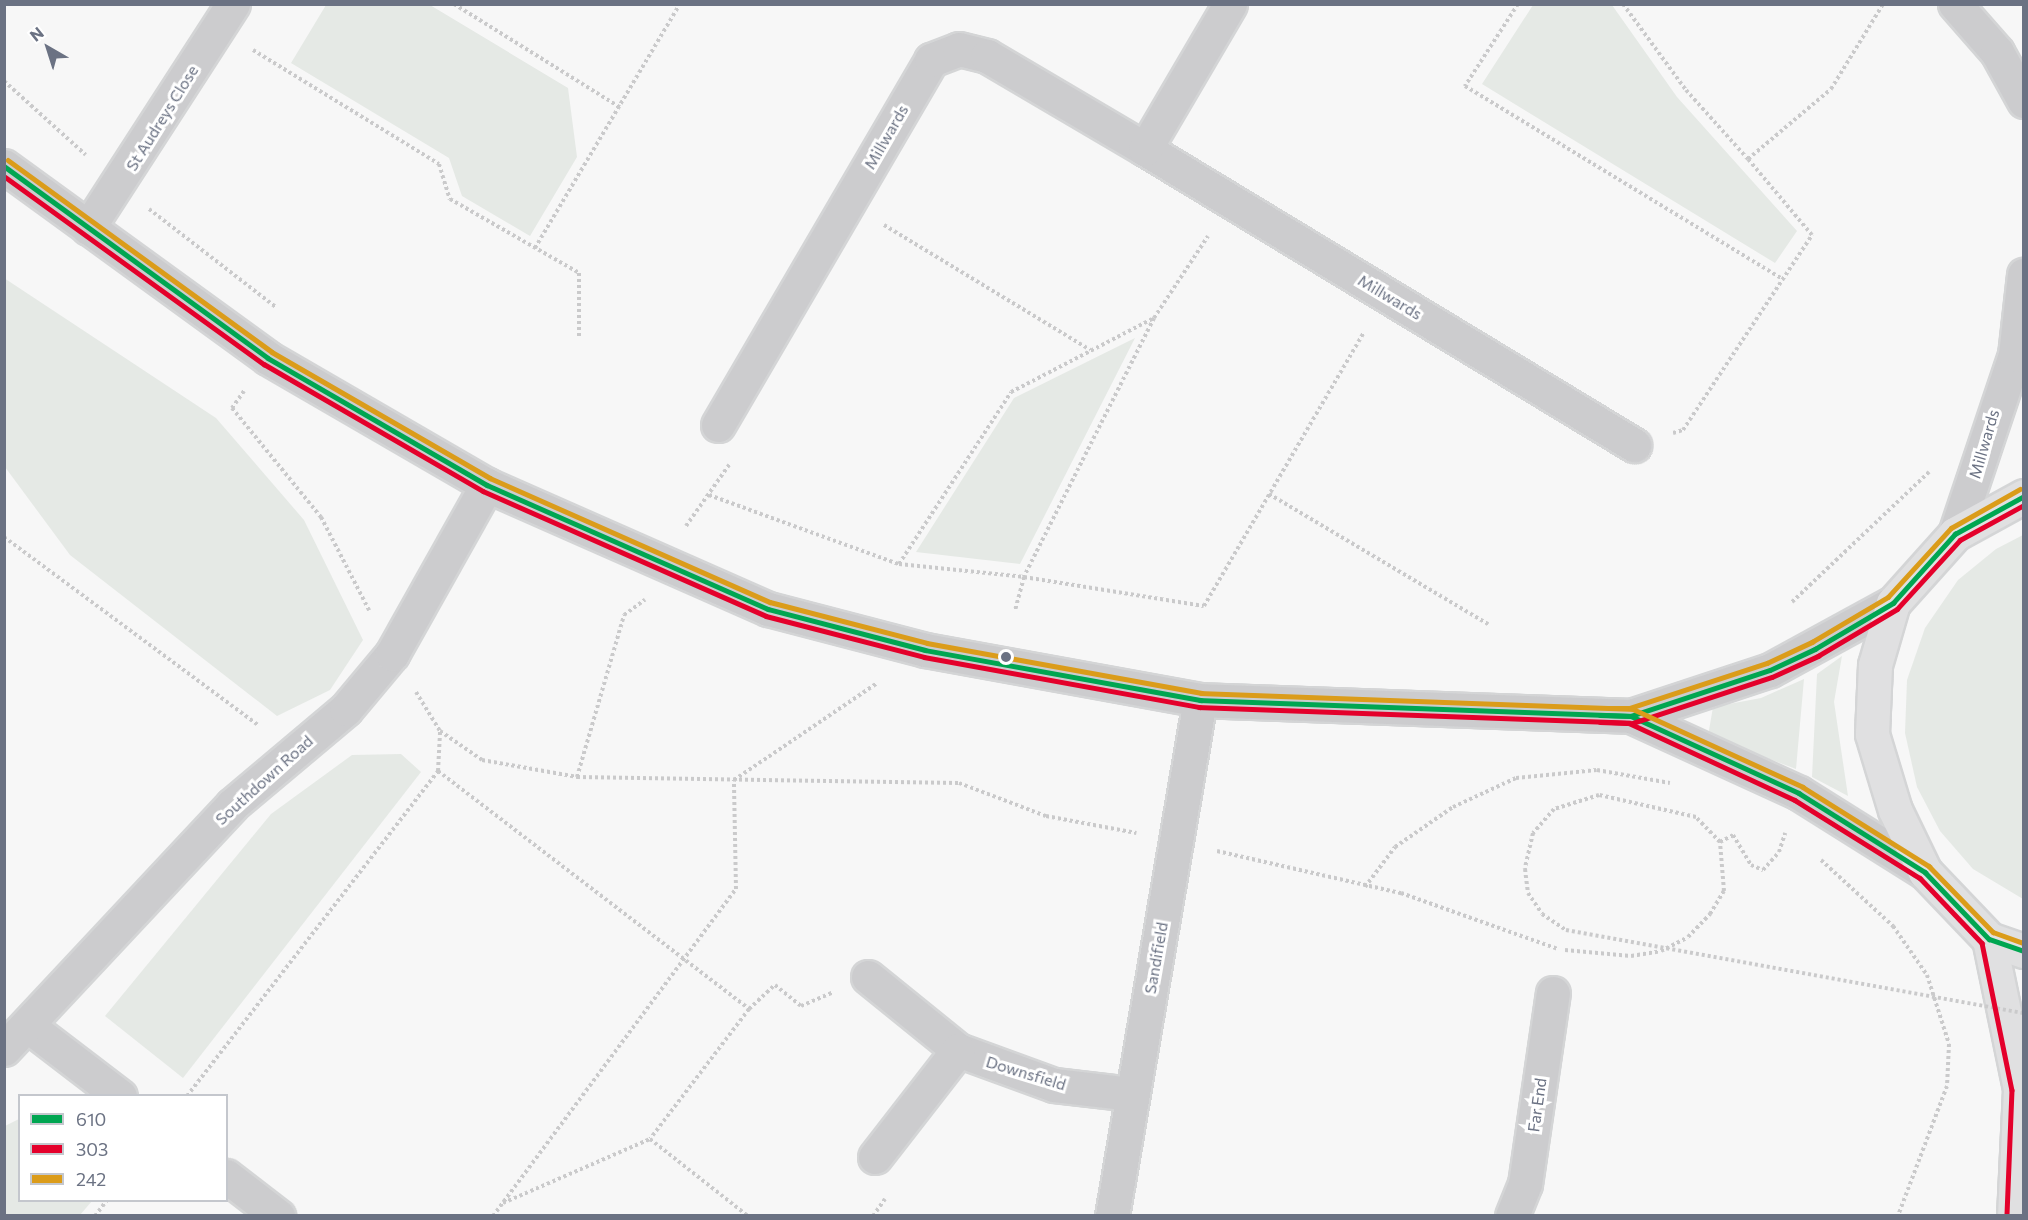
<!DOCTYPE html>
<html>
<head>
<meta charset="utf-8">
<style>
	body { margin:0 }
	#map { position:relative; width:2028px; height:1220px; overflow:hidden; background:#f7f7f7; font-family:Commissioner,sans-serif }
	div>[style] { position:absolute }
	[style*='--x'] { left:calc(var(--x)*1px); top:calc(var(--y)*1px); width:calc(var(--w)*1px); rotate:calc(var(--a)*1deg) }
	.green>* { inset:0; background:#e5e9e5 }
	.path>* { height:4px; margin-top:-2px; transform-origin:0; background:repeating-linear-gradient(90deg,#cacacb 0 3px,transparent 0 6px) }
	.roads { filter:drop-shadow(2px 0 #d4d5d6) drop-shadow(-2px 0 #d4d5d6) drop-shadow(0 2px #d4d5d6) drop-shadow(0 -2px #d4d5d6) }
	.minor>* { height:33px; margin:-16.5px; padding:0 16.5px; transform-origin:16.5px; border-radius:16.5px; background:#ccccce }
	.major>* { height:33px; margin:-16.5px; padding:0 16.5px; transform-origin:16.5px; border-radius:16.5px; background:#e0e0e1 }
	.path-bridge>* { height:4px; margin-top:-2px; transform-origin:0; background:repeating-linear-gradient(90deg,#cacacb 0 3px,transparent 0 6px) }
	.bus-1>* { height:4.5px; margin:-2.25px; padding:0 2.25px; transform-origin:2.25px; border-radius:2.25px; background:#00a651 }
	.bus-2>* { height:4.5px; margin:-2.25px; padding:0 2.25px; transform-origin:2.25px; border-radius:2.25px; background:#e4002b }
	.bus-3>* { height:4.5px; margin:-2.25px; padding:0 2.25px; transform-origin:2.25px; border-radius:2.25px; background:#db9c1a }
	.dots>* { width:16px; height:16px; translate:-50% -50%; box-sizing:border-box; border:3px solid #fff; border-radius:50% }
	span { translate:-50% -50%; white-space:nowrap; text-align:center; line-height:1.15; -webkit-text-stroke:6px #fff; paint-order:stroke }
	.street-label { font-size:16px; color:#6b7283 }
	.frame { position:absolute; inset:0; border:6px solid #6b7283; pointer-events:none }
	.legend { position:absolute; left:18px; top:1094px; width:210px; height:108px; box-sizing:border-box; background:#fff; border:2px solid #c4c7cd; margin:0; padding:8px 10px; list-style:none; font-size:18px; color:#6b7283 }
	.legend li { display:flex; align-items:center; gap:12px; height:30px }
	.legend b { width:30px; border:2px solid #c4c7cd }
	.north { position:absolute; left:18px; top:18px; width:60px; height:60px; -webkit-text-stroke:4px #fff; paint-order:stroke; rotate:321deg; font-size:16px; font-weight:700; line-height:24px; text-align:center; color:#6b7283 }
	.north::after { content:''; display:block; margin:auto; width:21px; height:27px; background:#6b7283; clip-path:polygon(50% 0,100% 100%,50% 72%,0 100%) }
</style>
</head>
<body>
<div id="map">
	<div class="green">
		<i style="clip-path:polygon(326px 5px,430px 5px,568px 88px,577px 157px,530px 236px,462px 196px,449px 158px,291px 63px)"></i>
		<i style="clip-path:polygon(1533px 5px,1612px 5px,1677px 97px,1797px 231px,1775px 263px,1482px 84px)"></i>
		<i style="clip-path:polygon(4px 278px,216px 418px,304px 520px,363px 640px,330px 690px,277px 716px,70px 555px,5px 467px)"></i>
		<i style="clip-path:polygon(1135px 338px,1020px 564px,916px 552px,1014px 398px)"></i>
		<i style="clip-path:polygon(2023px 535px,2023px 899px,1973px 869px,1940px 831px,1917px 787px,1905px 733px,1907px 680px,1925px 628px,1958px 580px,1996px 549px)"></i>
		<i style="clip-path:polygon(1842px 656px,1834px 702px,1848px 796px,1812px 777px,1817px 674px)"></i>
		<i style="clip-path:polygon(1804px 679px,1796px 769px,1708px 736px,1713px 707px,1761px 698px)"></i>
		<i style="clip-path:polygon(401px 754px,421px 772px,183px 1078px,105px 1016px,271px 814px,352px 755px)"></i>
		<i style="clip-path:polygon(19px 1119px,20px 1200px,92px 1201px,80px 1215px,5px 1215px,5px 1126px)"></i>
	</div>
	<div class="path">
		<i style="--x:454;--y:4;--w:197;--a:31.9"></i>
		<i style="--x:1518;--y:4;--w:98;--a:122.9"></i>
		<i style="--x:1465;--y:86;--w:372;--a:31.3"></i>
		<i style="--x:1623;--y:4;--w:107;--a:53.8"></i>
		<i style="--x:1686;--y:90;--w:93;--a:48.1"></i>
		<i style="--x:253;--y:50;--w:218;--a:31.5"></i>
		<i style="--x:439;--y:164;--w:37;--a:73"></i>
		<i style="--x:450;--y:199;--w:149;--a:29.8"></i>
		<i style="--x:579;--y:273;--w:66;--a:90"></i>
		<i style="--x:4;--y:81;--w:110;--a:42.1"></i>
		<i style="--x:149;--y:209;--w:160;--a:37.7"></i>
		<i style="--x:884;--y:225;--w:241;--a:31.2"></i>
		<i style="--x:535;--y:248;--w:284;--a:-59.3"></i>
		<i style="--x:1154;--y:318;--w:98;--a:-56.6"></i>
		<i style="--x:244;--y:391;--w:21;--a:125"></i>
		<i style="--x:232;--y:408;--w:141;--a:50.8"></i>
		<i style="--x:321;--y:517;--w:105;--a:62.7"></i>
		<i style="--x:1673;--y:433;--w:10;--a:-17"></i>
		<i style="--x:1683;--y:430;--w:234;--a:-56.5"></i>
		<i style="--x:1812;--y:235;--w:99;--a:-130.1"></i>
		<i style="--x:1748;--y:159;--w:109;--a:-40.1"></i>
		<i style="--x:1831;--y:89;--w:100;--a:-58.5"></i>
		<i style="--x:1269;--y:494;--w:255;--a:30.7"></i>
		<i style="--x:709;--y:495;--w:202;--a:20"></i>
		<i style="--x:899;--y:564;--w:126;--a:5.9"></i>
		<i style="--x:1024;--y:577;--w:182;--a:9.2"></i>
		<i style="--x:1204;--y:606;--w:317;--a:-59.7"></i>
		<i style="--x:686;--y:526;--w:75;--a:-54.8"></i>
		<i style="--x:4;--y:537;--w:317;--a:36.5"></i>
		<i style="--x:899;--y:564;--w:205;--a:-56.9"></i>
		<i style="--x:1011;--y:392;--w:161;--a:-27.4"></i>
		<i style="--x:1154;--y:318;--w:290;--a:116.7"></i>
		<i style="--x:1024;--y:577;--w:34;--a:105"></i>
		<i style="--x:1792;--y:602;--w:189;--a:-43.5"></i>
		<i style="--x:416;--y:692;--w:46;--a:58.4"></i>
		<i style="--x:440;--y:731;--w:51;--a:34.6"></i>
		<i style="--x:482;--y:760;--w:97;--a:10.1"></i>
		<i style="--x:577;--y:777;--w:382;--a:0.9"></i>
		<i style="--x:959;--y:783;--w:93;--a:20.8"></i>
		<i style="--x:1046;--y:816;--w:92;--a:10.7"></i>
		<i style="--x:438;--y:771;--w:392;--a:37.4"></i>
		<i style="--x:749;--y:1009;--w:163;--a:127.3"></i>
		<i style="--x:577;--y:777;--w:169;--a:-73.8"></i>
		<i style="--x:624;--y:615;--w:26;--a:-36"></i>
		<i style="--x:1720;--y:842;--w:15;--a:-28"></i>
		<i style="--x:1733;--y:835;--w:35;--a:59"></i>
		<i style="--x:1751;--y:865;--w:13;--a:23"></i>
		<i style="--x:1763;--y:870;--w:24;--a:-48"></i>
		<i style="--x:1779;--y:852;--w:20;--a:-72"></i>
		<i style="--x:1217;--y:851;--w:189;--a:12.9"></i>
		<i style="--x:1401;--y:893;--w:167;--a:19.6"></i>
		<i style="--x:1821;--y:860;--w:98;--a:42.5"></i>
		<i style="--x:1893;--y:926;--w:60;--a:55.2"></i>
		<i style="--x:1927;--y:975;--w:72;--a:72.3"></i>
		<i style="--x:1949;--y:1044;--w:42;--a:92.7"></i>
		<i style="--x:1947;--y:1086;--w:139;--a:110.7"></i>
		<i style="--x:1365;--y:887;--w:50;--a:-53.1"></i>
		<i style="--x:1395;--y:847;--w:70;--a:-34.6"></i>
		<i style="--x:1453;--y:807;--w:69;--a:-24.7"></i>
		<i style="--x:1516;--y:778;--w:81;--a:-5.6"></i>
		<i style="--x:1597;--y:770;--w:74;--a:10.1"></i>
		<i style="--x:1565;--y:950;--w:66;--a:5.2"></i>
		<i style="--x:1631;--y:956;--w:30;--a:-9"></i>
		<i style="--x:1661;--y:951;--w:30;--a:-27"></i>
		<i style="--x:749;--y:1009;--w:35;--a:-43"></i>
		<i style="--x:775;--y:985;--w:33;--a:39"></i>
		<i style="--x:801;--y:1006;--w:34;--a:-23"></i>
		<i style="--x:187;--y:1096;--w:411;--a:-52.3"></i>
		<i style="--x:438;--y:771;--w:39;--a:-87"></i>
		<i style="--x:503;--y:1203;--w:160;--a:-23.5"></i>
		<i style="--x:650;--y:1139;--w:125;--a:38.2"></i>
		<i style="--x:95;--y:1216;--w:20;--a:-53"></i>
		<i style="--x:493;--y:1216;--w:407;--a:-53.4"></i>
		<i style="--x:736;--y:889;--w:109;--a:-91.1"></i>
		<i style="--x:734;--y:780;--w:173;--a:-34.1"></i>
		<i style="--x:873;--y:1216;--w:21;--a:-55"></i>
	</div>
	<div class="roads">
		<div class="minor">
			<i style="--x:1955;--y:4;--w:64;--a:48.8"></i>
			<i style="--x:1997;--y:52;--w:56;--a:61.1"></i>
			<i style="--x:1145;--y:149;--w:572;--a:31.19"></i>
			<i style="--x:4;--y:166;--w:326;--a:36"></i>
			<i style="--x:268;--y:358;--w:253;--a:30.1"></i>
			<i style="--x:487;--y:485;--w:307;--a:23.8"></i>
			<i style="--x:768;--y:609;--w:162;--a:14.6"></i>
			<i style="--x:925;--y:650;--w:280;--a:10.3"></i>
			<i style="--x:1200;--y:700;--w:431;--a:2.1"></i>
			<i style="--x:1631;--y:716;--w:146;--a:-18.3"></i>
			<i style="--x:1770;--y:670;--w:140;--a:-28.6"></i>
			<i style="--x:88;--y:228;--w:267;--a:-57.1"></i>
			<i style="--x:718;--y:425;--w:423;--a:-59.7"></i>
			<i style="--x:931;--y:60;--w:30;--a:-21"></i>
			<i style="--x:959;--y:49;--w:29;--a:14"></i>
			<i style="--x:987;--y:56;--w:183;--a:30.5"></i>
			<i style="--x:1145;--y:149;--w:168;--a:-59.6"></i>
			<i style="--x:1955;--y:534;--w:189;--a:-71.5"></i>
			<i style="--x:2015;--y:355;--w:81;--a:-83.6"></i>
			<i style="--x:1631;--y:716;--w:185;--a:24.6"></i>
			<i style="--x:1799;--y:793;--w:149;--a:32.1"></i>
			<i style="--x:868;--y:977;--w:116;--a:39"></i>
			<i style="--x:958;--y:1050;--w:102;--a:20"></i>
			<i style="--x:1054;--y:1085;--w:79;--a:6.6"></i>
			<i style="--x:27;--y:1025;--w:117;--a:37.4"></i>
			<i style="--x:4;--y:1049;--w:334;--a:-46.9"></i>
			<i style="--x:232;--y:805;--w:149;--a:-40.1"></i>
			<i style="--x:346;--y:709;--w:72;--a:-50.1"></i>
			<i style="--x:392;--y:654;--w:194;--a:-60.7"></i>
			<i style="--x:875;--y:1157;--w:135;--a:-52.2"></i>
			<i style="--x:226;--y:1176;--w:66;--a:37.6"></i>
			<i style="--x:1112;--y:1216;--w:523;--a:-80.32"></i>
			<i style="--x:1512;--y:1216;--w:35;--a:-68"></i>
			<i style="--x:1525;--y:1184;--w:193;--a:-81.7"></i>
		</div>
		<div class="major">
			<i style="--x:2024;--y:496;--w:79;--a:151.2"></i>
			<i style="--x:1955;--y:534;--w:93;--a:131.9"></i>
			<i style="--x:1893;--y:603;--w:65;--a:106.2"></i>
			<i style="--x:1875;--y:665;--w:69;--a:92.5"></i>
			<i style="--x:1872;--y:734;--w:79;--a:73.2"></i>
			<i style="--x:1895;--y:810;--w:69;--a:64.2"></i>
			<i style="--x:1925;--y:872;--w:93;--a:46.3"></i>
			<i style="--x:1989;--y:939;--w:37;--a:19"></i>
			<i style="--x:1989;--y:939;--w:153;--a:78.3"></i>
			<i style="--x:2020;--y:1089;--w:127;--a:92.7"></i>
		</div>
	</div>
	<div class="path-bridge">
		<i style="--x:1688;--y:937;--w:32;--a:-46"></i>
		<i style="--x:1710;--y:914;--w:27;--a:-59"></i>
		<i style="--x:1724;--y:891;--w:49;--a:-94.7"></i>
		<i style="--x:1720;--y:842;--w:35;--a:-134"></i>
		<i style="--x:1696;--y:817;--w:99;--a:-167.2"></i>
		<i style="--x:1599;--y:795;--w:47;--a:162.7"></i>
		<i style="--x:1554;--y:809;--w:32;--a:131"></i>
		<i style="--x:1533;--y:833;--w:37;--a:103"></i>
		<i style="--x:1525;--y:869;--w:24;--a:83"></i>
		<i style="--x:1528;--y:893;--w:25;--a:56"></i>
		<i style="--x:1542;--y:914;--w:29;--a:34"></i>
		<i style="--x:1566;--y:930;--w:465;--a:10.3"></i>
	</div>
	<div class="bus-1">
		<i style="--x:4;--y:166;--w:326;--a:36"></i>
		<i style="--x:268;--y:358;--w:253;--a:30.1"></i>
		<i style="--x:487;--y:485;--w:307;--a:23.8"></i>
		<i style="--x:768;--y:609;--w:162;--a:14.6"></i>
		<i style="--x:925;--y:650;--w:280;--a:10.3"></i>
		<i style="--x:1200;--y:700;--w:431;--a:2.1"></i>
		<i style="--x:1631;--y:716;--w:185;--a:24.6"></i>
		<i style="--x:1799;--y:793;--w:149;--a:32.1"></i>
		<i style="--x:1925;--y:872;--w:93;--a:46.3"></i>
		<i style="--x:1989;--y:939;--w:37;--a:19"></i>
		<i style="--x:1600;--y:715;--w:31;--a:2"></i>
		<i style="--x:1631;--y:716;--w:146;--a:-18.3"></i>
		<i style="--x:1770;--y:670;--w:50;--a:-25"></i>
		<i style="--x:1815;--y:649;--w:91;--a:-30.5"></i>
		<i style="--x:1893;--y:603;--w:93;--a:-48.1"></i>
		<i style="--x:1955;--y:534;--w:79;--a:-28.8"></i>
	</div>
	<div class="bus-2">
		<i style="--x:4;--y:176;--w:321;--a:35.9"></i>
		<i style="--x:264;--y:364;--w:253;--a:30.1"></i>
		<i style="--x:483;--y:491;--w:309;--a:23.8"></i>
		<i style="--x:766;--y:616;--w:163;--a:14.5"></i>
		<i style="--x:924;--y:657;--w:280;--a:10.3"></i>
		<i style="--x:1199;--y:707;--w:430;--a:2.1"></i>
		<i style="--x:1629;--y:723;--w:183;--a:24.9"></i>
		<i style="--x:1795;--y:800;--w:147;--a:32"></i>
		<i style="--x:1920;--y:878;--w:90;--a:46.4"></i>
		<i style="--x:1982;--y:943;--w:150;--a:78.5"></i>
		<i style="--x:2012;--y:1090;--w:126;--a:92.3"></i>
		<i style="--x:1600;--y:722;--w:33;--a:2"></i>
		<i style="--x:1633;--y:723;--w:146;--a:-18.3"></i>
		<i style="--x:1772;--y:677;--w:51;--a:-24.5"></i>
		<i style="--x:1818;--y:656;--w:92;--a:-30.7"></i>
		<i style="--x:1897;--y:609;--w:93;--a:-47.6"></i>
		<i style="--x:1960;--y:540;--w:73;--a:-28.7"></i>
	</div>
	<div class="bus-3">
		<i style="--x:8;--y:160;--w:326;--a:36"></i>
		<i style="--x:272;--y:352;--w:252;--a:30"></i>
		<i style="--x:490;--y:478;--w:306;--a:23.9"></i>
		<i style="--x:770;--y:602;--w:162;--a:14.6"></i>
		<i style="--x:927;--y:643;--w:279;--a:10.3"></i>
		<i style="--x:1201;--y:693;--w:432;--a:2.1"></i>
		<i style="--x:1633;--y:709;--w:187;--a:24.6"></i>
		<i style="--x:1803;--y:787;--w:149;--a:32.1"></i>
		<i style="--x:1929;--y:866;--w:92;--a:45.9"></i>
		<i style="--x:1993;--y:932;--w:33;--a:20"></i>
		<i style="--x:1600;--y:708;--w:30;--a:0"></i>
		<i style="--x:1630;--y:708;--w:144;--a:-18.2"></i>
		<i style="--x:1767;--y:663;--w:50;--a:-25"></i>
		<i style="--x:1812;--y:642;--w:88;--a:-30.6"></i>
		<i style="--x:1888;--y:597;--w:93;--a:-47.6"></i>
		<i style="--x:1951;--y:528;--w:79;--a:-29.5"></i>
	</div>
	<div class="dots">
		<i style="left:1006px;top:657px;background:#6b7283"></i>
	</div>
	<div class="street-label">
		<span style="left:162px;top:118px;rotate:-58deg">St Audreys Close</span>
		<span style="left:886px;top:137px;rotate:-60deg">Millwards</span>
		<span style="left:1390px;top:297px;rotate:31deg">Millwards</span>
		<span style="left:1984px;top:444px;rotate:-74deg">Millwards</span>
		<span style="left:264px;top:780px;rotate:-42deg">Southdown Road</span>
		<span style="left:1156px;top:958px;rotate:-80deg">Sandifield</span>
		<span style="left:1026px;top:1073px;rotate:17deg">Downsfield</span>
		<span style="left:1537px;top:1105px;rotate:-82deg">Far End</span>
	</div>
	<div class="frame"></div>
	<ul class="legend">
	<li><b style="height:8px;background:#00a651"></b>610</li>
	<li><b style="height:8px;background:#e4002b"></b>303</li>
	<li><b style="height:8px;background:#db9c1a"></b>242</li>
	</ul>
	<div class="north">N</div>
</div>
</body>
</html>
